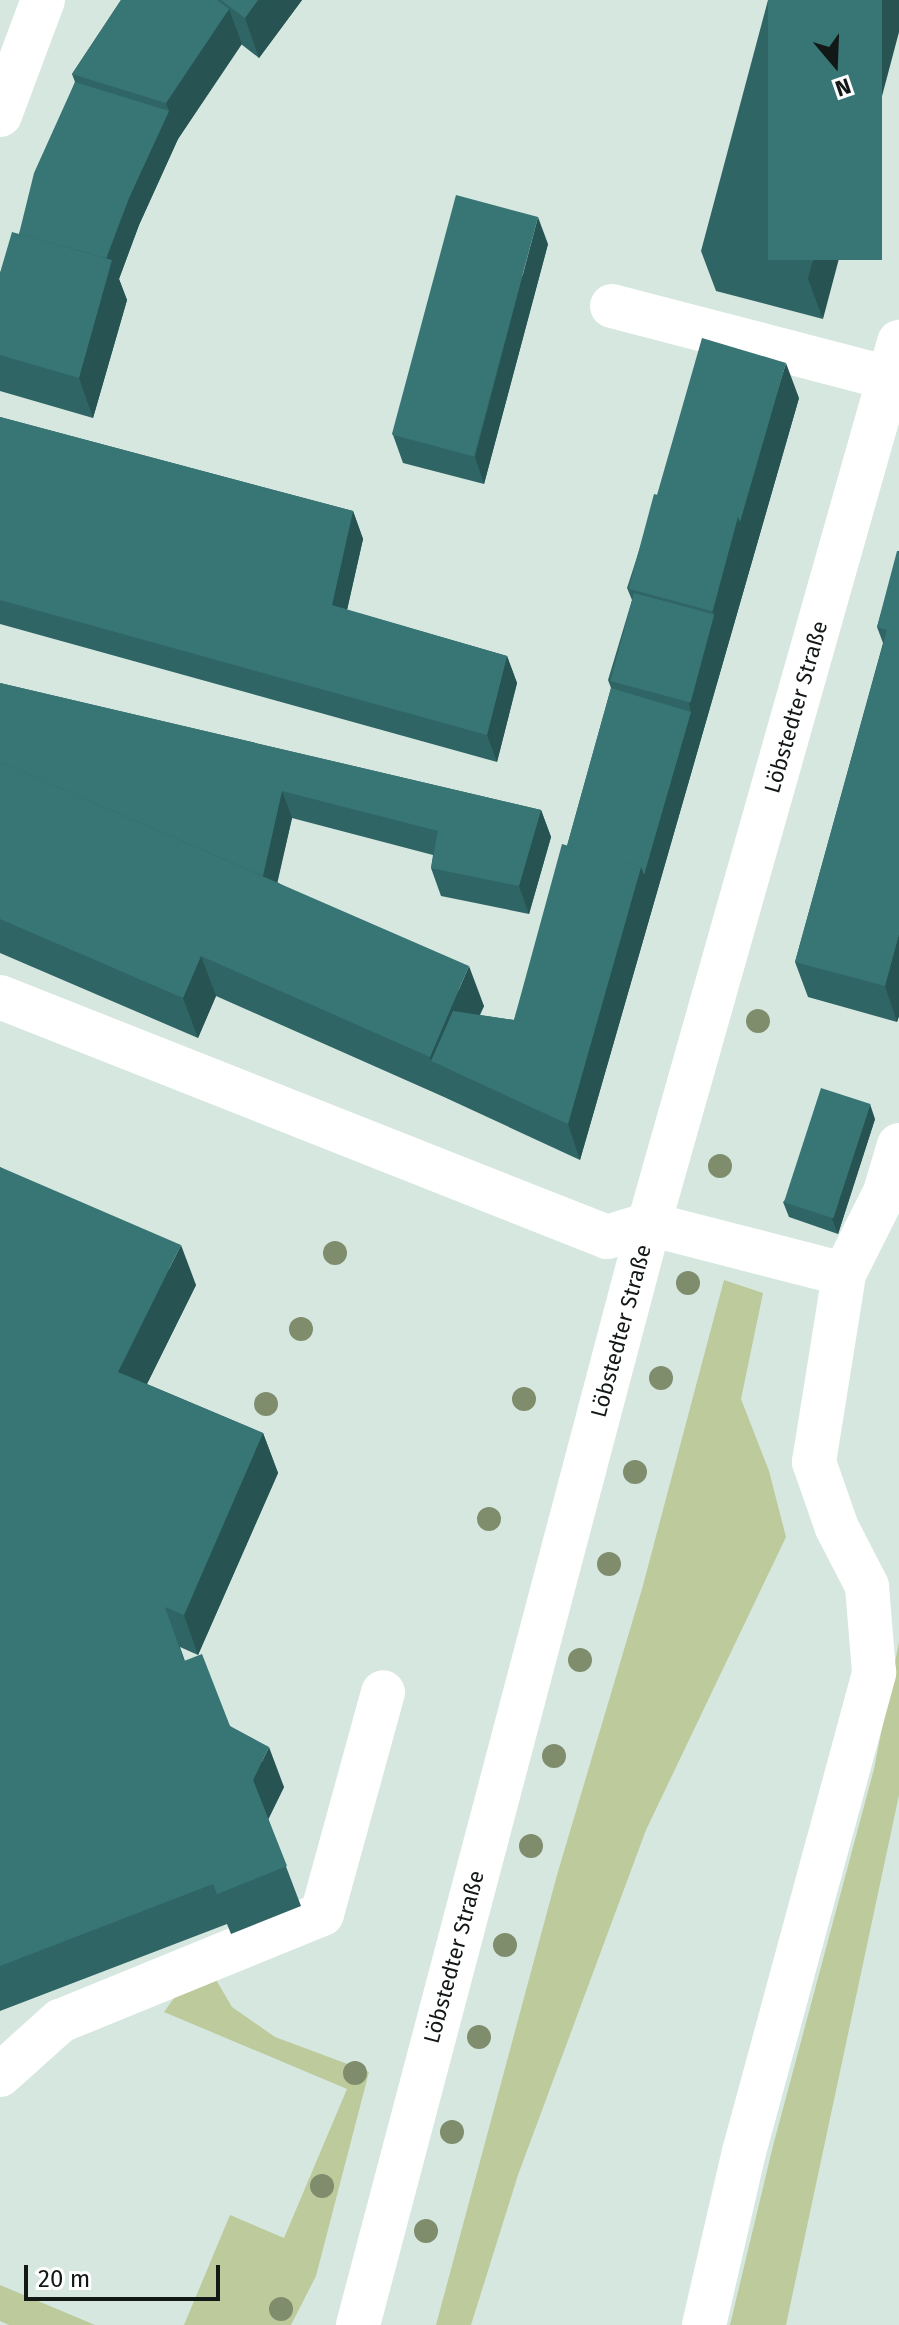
<!DOCTYPE html>
<html>
<head>
<meta charset="utf-8">
<style>
	body { margin:0 }
	#map { position:relative; width:899px; height:2325px; overflow:hidden; background:#d6e7e0; font-family:"Fira Sans",sans-serif }
	div>[style] { position:absolute }
	[style*='--x'] { left:calc(var(--x)*1px); top:calc(var(--y)*1px); width:calc(var(--w)*1px); rotate:calc(var(--a)*1deg) }
	.green>* { inset:0; background:#bcca9c }
	.minor>* { height:44px; margin:-22px; padding:0 22px; transform-origin:22px; border-radius:22px; background:#fff }
	.major>* { height:44px; margin:-22px; padding:0 22px; transform-origin:22px; border-radius:22px; background:#fff }
	.trees>* { width:24px; height:24px; margin:-12px; border-radius:50%; background:#7f8d6d }
	.wall>* { inset:0; background:#306565 }
	.shaded-wall>* { inset:0; background:#275352 }
	.building>* { inset:0; background:#387675; transform-origin:0 0 }
	span { translate:-50% -50%; white-space:nowrap; text-align:center; line-height:1.15; -webkit-text-stroke:6px #fff; paint-order:stroke }
	.street-label { font-size:22px; color:#121816 }
	.north { position:absolute; left:795px; top:24px; width:80px; height:80px; -webkit-text-stroke:6px #fff; paint-order:stroke; rotate:161deg; font-size:22px; font-weight:700; line-height:32px; text-align:center; color:#121816 }
	.north::after { content:''; display:block; margin:auto; width:28px; height:36px; background:#121816; clip-path:polygon(50% 0,100% 100%,50% 72%,0 100%) }
	.scale { position:absolute; left:24px; top:2265px; width:196px; height:36px; box-sizing:border-box; border:4px solid #121816; border-top:0; padding-left:10px; font-size:24px; line-height:28px; white-space:nowrap; color:#121816; -webkit-text-stroke:6px #fff; paint-order:stroke }
</style>
</head>
<body>
<div id="map">
	<div class="green">
		<i style="clip-path:polygon(724px 1280px,763px 1293px,741px 1399px,769px 1471px,786px 1537px,646px 1830px,518px 2175px,471px 2325px,436px 2325px,557px 1875px,642px 1589px)"></i>
		<i style="clip-path:polygon(899px 1642px,899px 1795px,786px 2325px,730px 2325px,773px 2146px,874px 1769px)"></i>
		<i style="clip-path:polygon(212px 1973px,232px 2007px,275px 2037px,369px 2072px,316px 2276px,291px 2325px,184px 2325px,230px 2215px,284px 2238px,347px 2089px,164px 2012px,182px 1987px)"></i>
		<i style="clip-path:polygon(0 2285px,95px 2325px,9px 2325px,0 2321px)"></i>
	</div>
	<div class="minor">
		<i style="--x:612;--y:306;--w:286;--a:14.6"></i>
		<i style="--x:0;--y:997;--w:653;--a:21.57"></i>
		<i style="--x:607;--y:1237;--w:44;--a:-17.2"></i>
		<i style="--x:649;--y:1224;--w:201;--a:14.4"></i>
		<i style="--x:844;--y:1274;--w:92;--a:-63.4"></i>
		<i style="--x:885;--y:1192;--w:49;--a:-73.4"></i>
		<i style="--x:0;--y:2075;--w:81;--a:-42"></i>
		<i style="--x:60;--y:2021;--w:283;--a:-22.2"></i>
		<i style="--x:322;--y:1914;--w:230;--a:-74.6"></i>
		<i style="--x:358;--y:2325;--w:1139;--a:-75.19"></i>
		<i style="--x:649;--y:1224;--w:917;--a:-74.17"></i>
		<i style="--x:704;--y:2325;--w:178;--a:-77"></i>
		<i style="--x:744;--y:2152;--w:497;--a:-74.8"></i>
		<i style="--x:874;--y:1672;--w:86;--a:-94.7"></i>
		<i style="--x:867;--y:1586;--w:65;--a:-117.3"></i>
		<i style="--x:837;--y:1528;--w:70;--a:-109.2"></i>
		<i style="--x:814;--y:1462;--w:190;--a:-80.9"></i>
	</div>
	<div class="major">
		<i style="--x:0;--y:115;--w:123;--a:-69.5"></i>
	</div>
	<div class="trees">
		<i style="left:758px;top:1021px"></i>
		<i style="left:720px;top:1166px"></i>
		<i style="left:335px;top:1253px"></i>
		<i style="left:688px;top:1283px"></i>
		<i style="left:301px;top:1329px"></i>
		<i style="left:661px;top:1378px"></i>
		<i style="left:524px;top:1399px"></i>
		<i style="left:266px;top:1404px"></i>
		<i style="left:635px;top:1472px"></i>
		<i style="left:489px;top:1519px"></i>
		<i style="left:609px;top:1564px"></i>
		<i style="left:580px;top:1660px"></i>
		<i style="left:554px;top:1756px"></i>
		<i style="left:531px;top:1846px"></i>
		<i style="left:505px;top:1945px"></i>
		<i style="left:479px;top:2037px"></i>
		<i style="left:355px;top:2073px"></i>
		<i style="left:452px;top:2132px"></i>
		<i style="left:322px;top:2186px"></i>
		<i style="left:426px;top:2231px"></i>
		<i style="left:281px;top:2309px"></i>
	</div>
	<div class="wall">
		<i style="clip-path:polygon(121px 0,302px 0,259px 58px,241px 44px,178px 139px,139px 225px,119px 279px,127px 300px,93px 418px,0 391px,0 273px,19px 234px,75px 82px,72px 74px)"></i>
		<i style="clip-path:polygon(768px 0,823px 319px,716px 291px,701px 251px)"></i>
		<i style="clip-path:polygon(548px 244px,484px 484px,403px 463px,393px 435px)"></i>
		<i style="clip-path:polygon(799px 398px,580px 1160px,444px 1097px,216px 996px,198px 1038px,0 953px,0 683px,541px 810px,551px 837px,529px 914px,441px 896px,431px 868px,433px 855px,292px 818px,277px 882px,484px 1006px,479px 1015px,514px 1020px,567px 846px,611px 688px,608px 680px,632px 600px,627px 588px,657px 495px)"></i>
		<i style="clip-path:polygon(0 417px,353px 511px,363px 539px,347px 610px,507px 656px,517px 683px,497px 762px,0 624px)"></i>
		<i style="clip-path:polygon(899px 551px,899px 1016px,897px 1022px,808px 997px,795px 962px,883px 643px,877px 627px)"></i>
		<i style="clip-path:polygon(875px 1119px,838px 1234px,789px 1217px,783px 1202px)"></i>
		<i style="clip-path:polygon(0 1167px,196px 1285px,147px 1384px,263px 1433px,278px 1473px,198px 1655px,180px 1647px,185px 1661px,230px 1726px,284px 1787px,268px 1819px,301px 1906px,231px 1934px,227px 1924px,0 2011px)"></i>
	</div>
	<div class="shaded-wall">
		<i style="clip-path:polygon(258px 0,302px 0,259px 58px,245px 18px)"></i>
		<i style="clip-path:polygon(882px 0,899px 0,899px 32px,823px 319px,808px 279px)"></i>
		<i style="clip-path:polygon(229px 9px,242px 44px,178px 139px,139px 225px,119px 279px,127px 300px,93px 418px,79px 378px,103px 268px,129px 198px,169px 111px,166px 103px)"></i>
		<i style="clip-path:polygon(538px 217px,548px 244px,484px 484px,475px 457px)"></i>
		<i style="clip-path:polygon(786px 363px,799px 398px,580px 1160px,568px 1124px,641px 867px,691px 712px,689px 704px,714px 615px,712px 610px,738px 517px)"></i>
		<i style="clip-path:polygon(353px 511px,363px 539px,342px 632px,332px 605px)"></i>
		<i style="clip-path:polygon(507px 656px,517px 683px,497px 762px,487px 735px)"></i>
		<i style="clip-path:polygon(282px 791px,292px 818px,271px 911px,261px 884px)"></i>
		<i style="clip-path:polygon(541px 810px,551px 837px,529px 914px,519px 886px)"></i>
		<i style="clip-path:polygon(899px 934px,899px 1016px,897px 1022px,885px 986px)"></i>
		<i style="clip-path:polygon(201px 956px,216px 996px,198px 1038px,183px 998px)"></i>
		<i style="clip-path:polygon(469px 966px,484px 1006px,455px 1072px,431px 1061px,430px 1057px)"></i>
		<i style="clip-path:polygon(870px 1104px,875px 1119px,838px 1234px,832px 1219px)"></i>
		<i style="clip-path:polygon(181px 1245px,196px 1285px,133px 1412px,118px 1372px)"></i>
		<i style="clip-path:polygon(263px 1433px,278px 1473px,198px 1655px,184px 1615px)"></i>
		<i style="clip-path:polygon(269px 1747px,284px 1787px,268px 1820px,253px 1780px)"></i>
	</div>
	<div class="building">
		<i style="clip-path:polygon(121px 0,217px 0,229px 9px,166px 103px,72px 74px)"></i>
		<i style="clip-path:polygon(221px 0,258px 0,245px 18px)"></i>
		<i style="left:768px;top:0;width:114px;height:260px"></i>
		<i style="clip-path:polygon(75px 82px,169px 111px,129px 198px,106px 258px,19px 234px,34px 173px)"></i>
		<i style="left:456px;top:195px;width:85px;height:248px;rotate:15deg"></i>
		<i style="clip-path:polygon(12px 232px,112px 260px,79px 378px,0 355px,0 273px)"></i>
		<i style="clip-path:polygon(702px 338px,786px 363px,740px 522px,738px 517px,657px 495px)"></i>
		<i style="clip-path:polygon(0 417px,353px 511px,332px 605px,507px 656px,487px 735px,0 600px)"></i>
		<i style="left:654px;top:494px;width:87px;height:98px;rotate:15deg"></i>
		<i style="clip-path:polygon(897px 551px,899px 551px,899px 934px,885px 986px,795px 962px,887px 630px,877px 627px)"></i>
		<i style="left:634px;top:593px;width:83px;height:91px;rotate:15deg"></i>
		<i style="clip-path:polygon(0 683px,541px 810px,519px 886px,431px 868px,438px 831px,282px 791px,263px 876px,0 762px)"></i>
		<i style="clip-path:polygon(611px 688px,691px 712px,644px 875px,641px 867px,567px 846px)"></i>
		<i style="clip-path:polygon(0 762px,469px 966px,430px 1057px,201px 956px,183px 998px,0 919px)"></i>
		<i style="clip-path:polygon(562px 844px,641px 867px,568px 1124px,431px 1061px,453px 1011px,514px 1020px)"></i>
		<i style="left:821px;top:1088px;width:52px;height:120px;rotate:18deg"></i>
		<i style="clip-path:polygon(0 1167px,181px 1245px,118px 1372px,263px 1433px,184px 1615px,165px 1607px,184px 1661px,202px 1654px,230px 1726px,269px 1747px,253px 1780px,287px 1866px,217px 1894px,213px 1884px,0 1966px)"></i>
	</div>
	<div class="street-label">
		<span style="left:796px;top:707px;rotate:-74deg">Löbstedter Straße</span>
		<span style="left:621px;top:1331px;rotate:-75deg">Löbstedter Straße</span>
		<span style="left:454px;top:1957px;rotate:-75deg">Löbstedter Straße</span>
	</div>
	<div class="north">N</div>
	<div class="scale">20 m</div>
</div>
</body>
</html>
